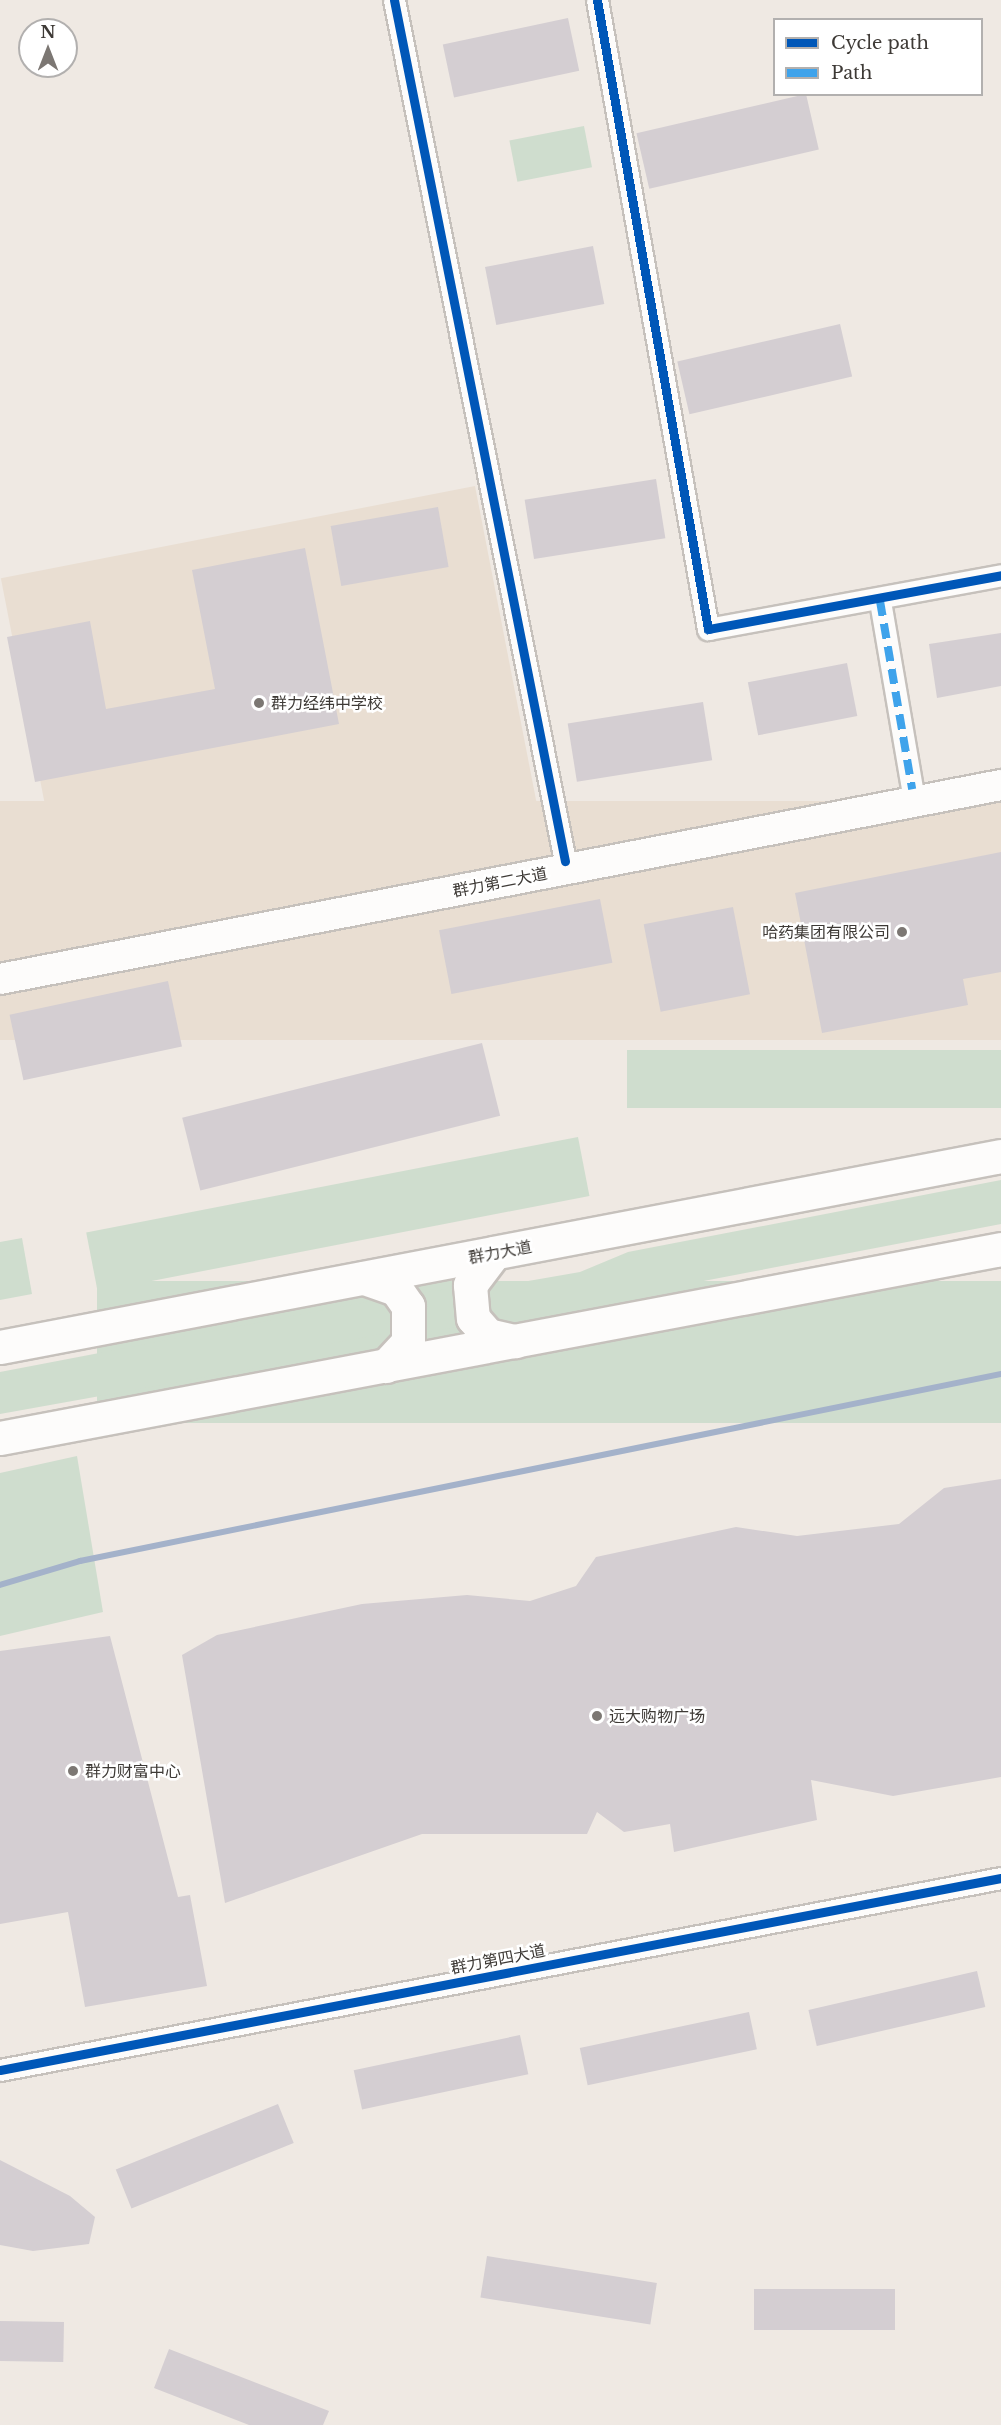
<!DOCTYPE html>
<html>
<head>
<meta charset="utf-8">
<style>
	body { margin:0 }
	#map { position:relative; width:1001px; height:2425px; overflow:hidden; background:#efe9e3; font-family:"Libre Baskerville","Noto Sans SC",serif }
	div>[style] { position:absolute }
	[style*='--x'] { left:calc(var(--x)*1px); top:calc(var(--y)*1px); width:calc(var(--w)*1px); rotate:calc(var(--a)*1deg) }
	.built>* { inset:0; background:#e9ded2; transform-origin:0 0 }
	.green>* { inset:0; background:#cfddce; transform-origin:0 0 }
	.stream>* { height:6px; margin:-3px; padding:0 3px; transform-origin:3px; border-radius:3px; background:#a4b2ca }
	.building>* { inset:0; background:#d4ced2; transform-origin:0 0 }
	.roads { filter:drop-shadow(2px 0 #c6c1bc) drop-shadow(-2px 0 #c6c1bc) drop-shadow(0 2px #c6c1bc) drop-shadow(0 -2px #c6c1bc) }
	.minor>* { height:21px; margin:-10.5px; padding:0 10.5px; transform-origin:10.5px; border-radius:10.5px; background:#fdfcfb }
	.secondary>* { height:30px; margin:-15px; padding:0 15px; transform-origin:15px; border-radius:15px; background:#fdfcfb }
	.primary>* { height:33px; margin:-16.5px; padding:0 16.5px; transform-origin:16.5px; border-radius:16.5px; background:#fdfcfb }
	.quiet>* { height:8px; margin-top:-4px; transform-origin:0; background:repeating-linear-gradient(90deg,#3fa3eb 0 15px,transparent 0 23px) }
	.cycleway>* { height:9px; margin:-4.5px; padding:0 4.5px; transform-origin:4.5px; border-radius:4.5px; background:#0057b8 }
	.dots>* { width:16px; height:16px; translate:-50% -50%; box-sizing:border-box; border:3px solid #fff; border-radius:50% }
	span { translate:-50% -50%; white-space:nowrap; text-align:center; line-height:1.15; -webkit-text-stroke:5px #fff; paint-order:stroke }
	.poi-label { font-size:16px; color:#3e3a36 }
	.left { translate:0 -50%; text-align:left }
	.right { translate:-100% -50%; text-align:right }
	.street-label { font-size:16px; color:#3e3a36 }
	.legend { position:absolute; left:773px; top:18px; width:210px; height:78px; box-sizing:border-box; background:#fff; border:2px solid #b2b0af; margin:0; padding:8px 10px; list-style:none; font-size:18px; color:#3e3a36 }
	.legend li { display:flex; align-items:center; gap:12px; height:30px }
	.legend b { width:30px; border:2px solid #b2b0af }
	.north { position:absolute; left:18px; top:18px; width:60px; height:60px; box-sizing:border-box; background:#fff; border:2px solid #b2b0af; border-radius:50%; rotate:0deg; font-size:16px; font-weight:700; line-height:24px; text-align:center; color:#3e3a36 }
	.north::after { content:''; display:block; margin:auto; width:21px; height:27px; background:#7c7773; clip-path:polygon(50% 0,100% 100%,50% 72%,0 100%) }
</style>
</head>
<body>
<div id="map">
	<div class="built">
		<i style="left:475px;top:486px;width:353px;height:483px;rotate:79deg"></i>
		<i style="left:1001px;top:801px;width:239px;height:1019px;rotate:90deg"></i>
	</div>
	<div class="green">
		<i style="left:584px;top:126px;width:42px;height:76px;rotate:79deg"></i>
		<i style="left:1001px;top:1050px;width:58px;height:374px;rotate:90deg"></i>
		<i style="left:578px;top:1137px;width:60px;height:501px;rotate:79deg"></i>
		<i style="clip-path:polygon(1001px 1180px,1001px 1224px,500px 1320px,486px 1305px,487px 1291px,494px 1287px,580px 1272px,628px 1252px)"></i>
		<i style="clip-path:polygon(22px 1238px,32px 1294px,0 1300px,0 1242px)"></i>
		<i style="left:1001px;top:1281px;width:142px;height:904px;rotate:90deg"></i>
		<i style="left:458px;top:1287px;width:39px;height:41px;rotate:80deg"></i>
		<i style="clip-path:polygon(382px 1299px,391px 1306px,392px 1332px,313px 1347px,279px 1364px,0 1414px,0 1372px)"></i>
		<i style="clip-path:polygon(77px 1456px,103px 1612px,0 1636px,0 1473px)"></i>
	</div>
	<div class="stream">
		<i style="--x:0;--y:1585;--w:84;--a:-16.7"></i>
		<i style="--x:80;--y:1561;--w:940;--a:-11.48"></i>
	</div>
	<div class="building">
		<i style="left:568px;top:18px;width:54px;height:128px;rotate:78deg"></i>
		<i style="left:806px;top:94px;width:57px;height:174px;rotate:77deg"></i>
		<i style="left:593px;top:246px;width:59px;height:110px;rotate:79deg"></i>
		<i style="left:840px;top:324px;width:54px;height:167px;rotate:77deg"></i>
		<i style="left:656px;top:479px;width:60px;height:133px;rotate:81deg"></i>
		<i style="left:438px;top:507px;width:61px;height:109px;rotate:80deg"></i>
		<i style="clip-path:polygon(305px 548px,339px 724px,35px 782px,7px 637px,90px 621px,106px 709px,215px 689px,192px 570px)"></i>
		<i style="clip-path:polygon(1001px 633px,1001px 686px,937px 698px,929px 644px)"></i>
		<i style="left:847px;top:663px;width:54px;height:101px;rotate:79deg"></i>
		<i style="left:703px;top:702px;width:59px;height:137px;rotate:81deg"></i>
		<i style="clip-path:polygon(1001px 852px,1001px 972px,963px 979px,968px 1005px,822px 1033px,795px 893px)"></i>
		<i style="left:600px;top:899px;width:65px;height:164px;rotate:79deg"></i>
		<i style="left:733px;top:907px;width:89px;height:91px;rotate:79deg"></i>
		<i style="left:168px;top:981px;width:67px;height:162px;rotate:78deg"></i>
		<i style="left:482px;top:1043px;width:75px;height:309px;rotate:76deg"></i>
		<i style="clip-path:polygon(1001px 1479px,1001px 1777px,893px 1796px,811px 1780px,817px 1820px,674px 1852px,670px 1824px,624px 1832px,597px 1812px,587px 1834px,422px 1834px,225px 1903px,182px 1655px,217px 1635px,362px 1604px,467px 1595px,530px 1601px,576px 1586px,596px 1557px,736px 1527px,797px 1536px,899px 1524px,944px 1488px)"></i>
		<i style="clip-path:polygon(110px 1636px,178px 1897px,190px 1895px,207px 1986px,85px 2007px,68px 1912px,0 1924px,0 1651px)"></i>
		<i style="left:977px;top:1971px;width:37px;height:173px;rotate:77deg"></i>
		<i style="left:749px;top:2012px;width:38px;height:173px;rotate:78deg"></i>
		<i style="left:520px;top:2035px;width:40px;height:170px;rotate:78deg"></i>
		<i style="left:278px;top:2104px;width:42px;height:175px;rotate:68deg"></i>
		<i style="clip-path:polygon(0 2160px,70px 2196px,95px 2217px,89px 2244px,33px 2251px,0 2245px)"></i>
		<i style="left:487px;top:2256px;width:172px;height:42px;rotate:9deg"></i>
		<i style="left:754px;top:2289px;width:141px;height:41px"></i>
		<i style="left:0;top:2321px;width:64px;height:40px;rotate:1deg"></i>
		<i style="clip-path:polygon(169px 2349px,329px 2411px,323px 2425px,249px 2425px,154px 2388px)"></i>
	</div>
	<div class="roads">
		<div class="minor">
			<i style="--x:394;--y:0;--w:878;--a:78.77"></i>
			<i style="--x:597;--y:0;--w:639;--a:79.99"></i>
			<i style="--x:708;--y:629;--w:298;--a:-10.4"></i>
			<i style="--x:880;--y:601;--w:191;--a:80.3"></i>
			<i style="--x:0;--y:2070;--w:1019;--a:-10.86"></i>
		</div>
		<div class="secondary">
			<i style="--x:0;--y:979;--w:1020;--a:-10.97"></i>
		</div>
		<div class="primary">
			<i style="--x:494;--y:1253;--w:40;--a:127"></i>
			<i style="--x:470;--y:1285;--w:33;--a:85"></i>
			<i style="--x:473;--y:1318;--w:23;--a:49"></i>
			<i style="--x:488;--y:1335;--w:28;--a:13"></i>
			<i style="--x:364;--y:1278;--w:34;--a:19"></i>
			<i style="--x:396;--y:1289;--w:21;--a:55"></i>
			<i style="--x:408;--y:1306;--w:36;--a:90"></i>
			<i style="--x:408;--y:1342;--w:33;--a:133"></i>
			<i style="--x:0;--y:1347;--w:1019;--a:-10.8"></i>
			<i style="--x:0;--y:1438;--w:1019;--a:-10.69"></i>
		</div>
	</div>
	<div class="quiet">
		<i style="--x:880;--y:601;--w:191;--a:80.3"></i>
	</div>
	<div class="cycleway">
		<i style="--x:394;--y:0;--w:878;--a:78.77"></i>
		<i style="--x:597;--y:0;--w:639;--a:79.99"></i>
		<i style="--x:708;--y:629;--w:298;--a:-10.4"></i>
		<i style="--x:0;--y:2070;--w:1019;--a:-10.86"></i>
	</div>
	<div class="dots">
		<i style="left:259px;top:703px;background:#7c7773"></i>
		<i style="left:902px;top:932px;background:#7c7773"></i>
		<i style="left:597px;top:1716px;background:#7c7773"></i>
		<i style="left:73px;top:1771px;background:#7c7773"></i>
	</div>
	<div class="poi-label">
		<span class="left" style="left:271px;top:703px">群力经纬中学校</span>
		<span class="right" style="left:890px;top:932px">哈药集团有限公司</span>
		<span class="left" style="left:609px;top:1716px">远大购物广场</span>
		<span class="left" style="left:85px;top:1771px">群力财富中心</span>
	</div>
	<div class="street-label">
		<span style="left:500px;top:882px;rotate:-11deg">群力第二大道</span>
		<span style="left:500px;top:1252px;rotate:-11deg">群力大道</span>
		<span style="left:498px;top:1959px;rotate:-11deg">群力第四大道</span>
	</div>
	<ul class="legend">
	<li><b style="height:8px;background:#0057b8"></b>Cycle path</li>
	<li><b style="height:8px;background:#3fa3eb"></b>Path</li>
	</ul>
	<div class="north">N</div>
</div>
</body>
</html>
